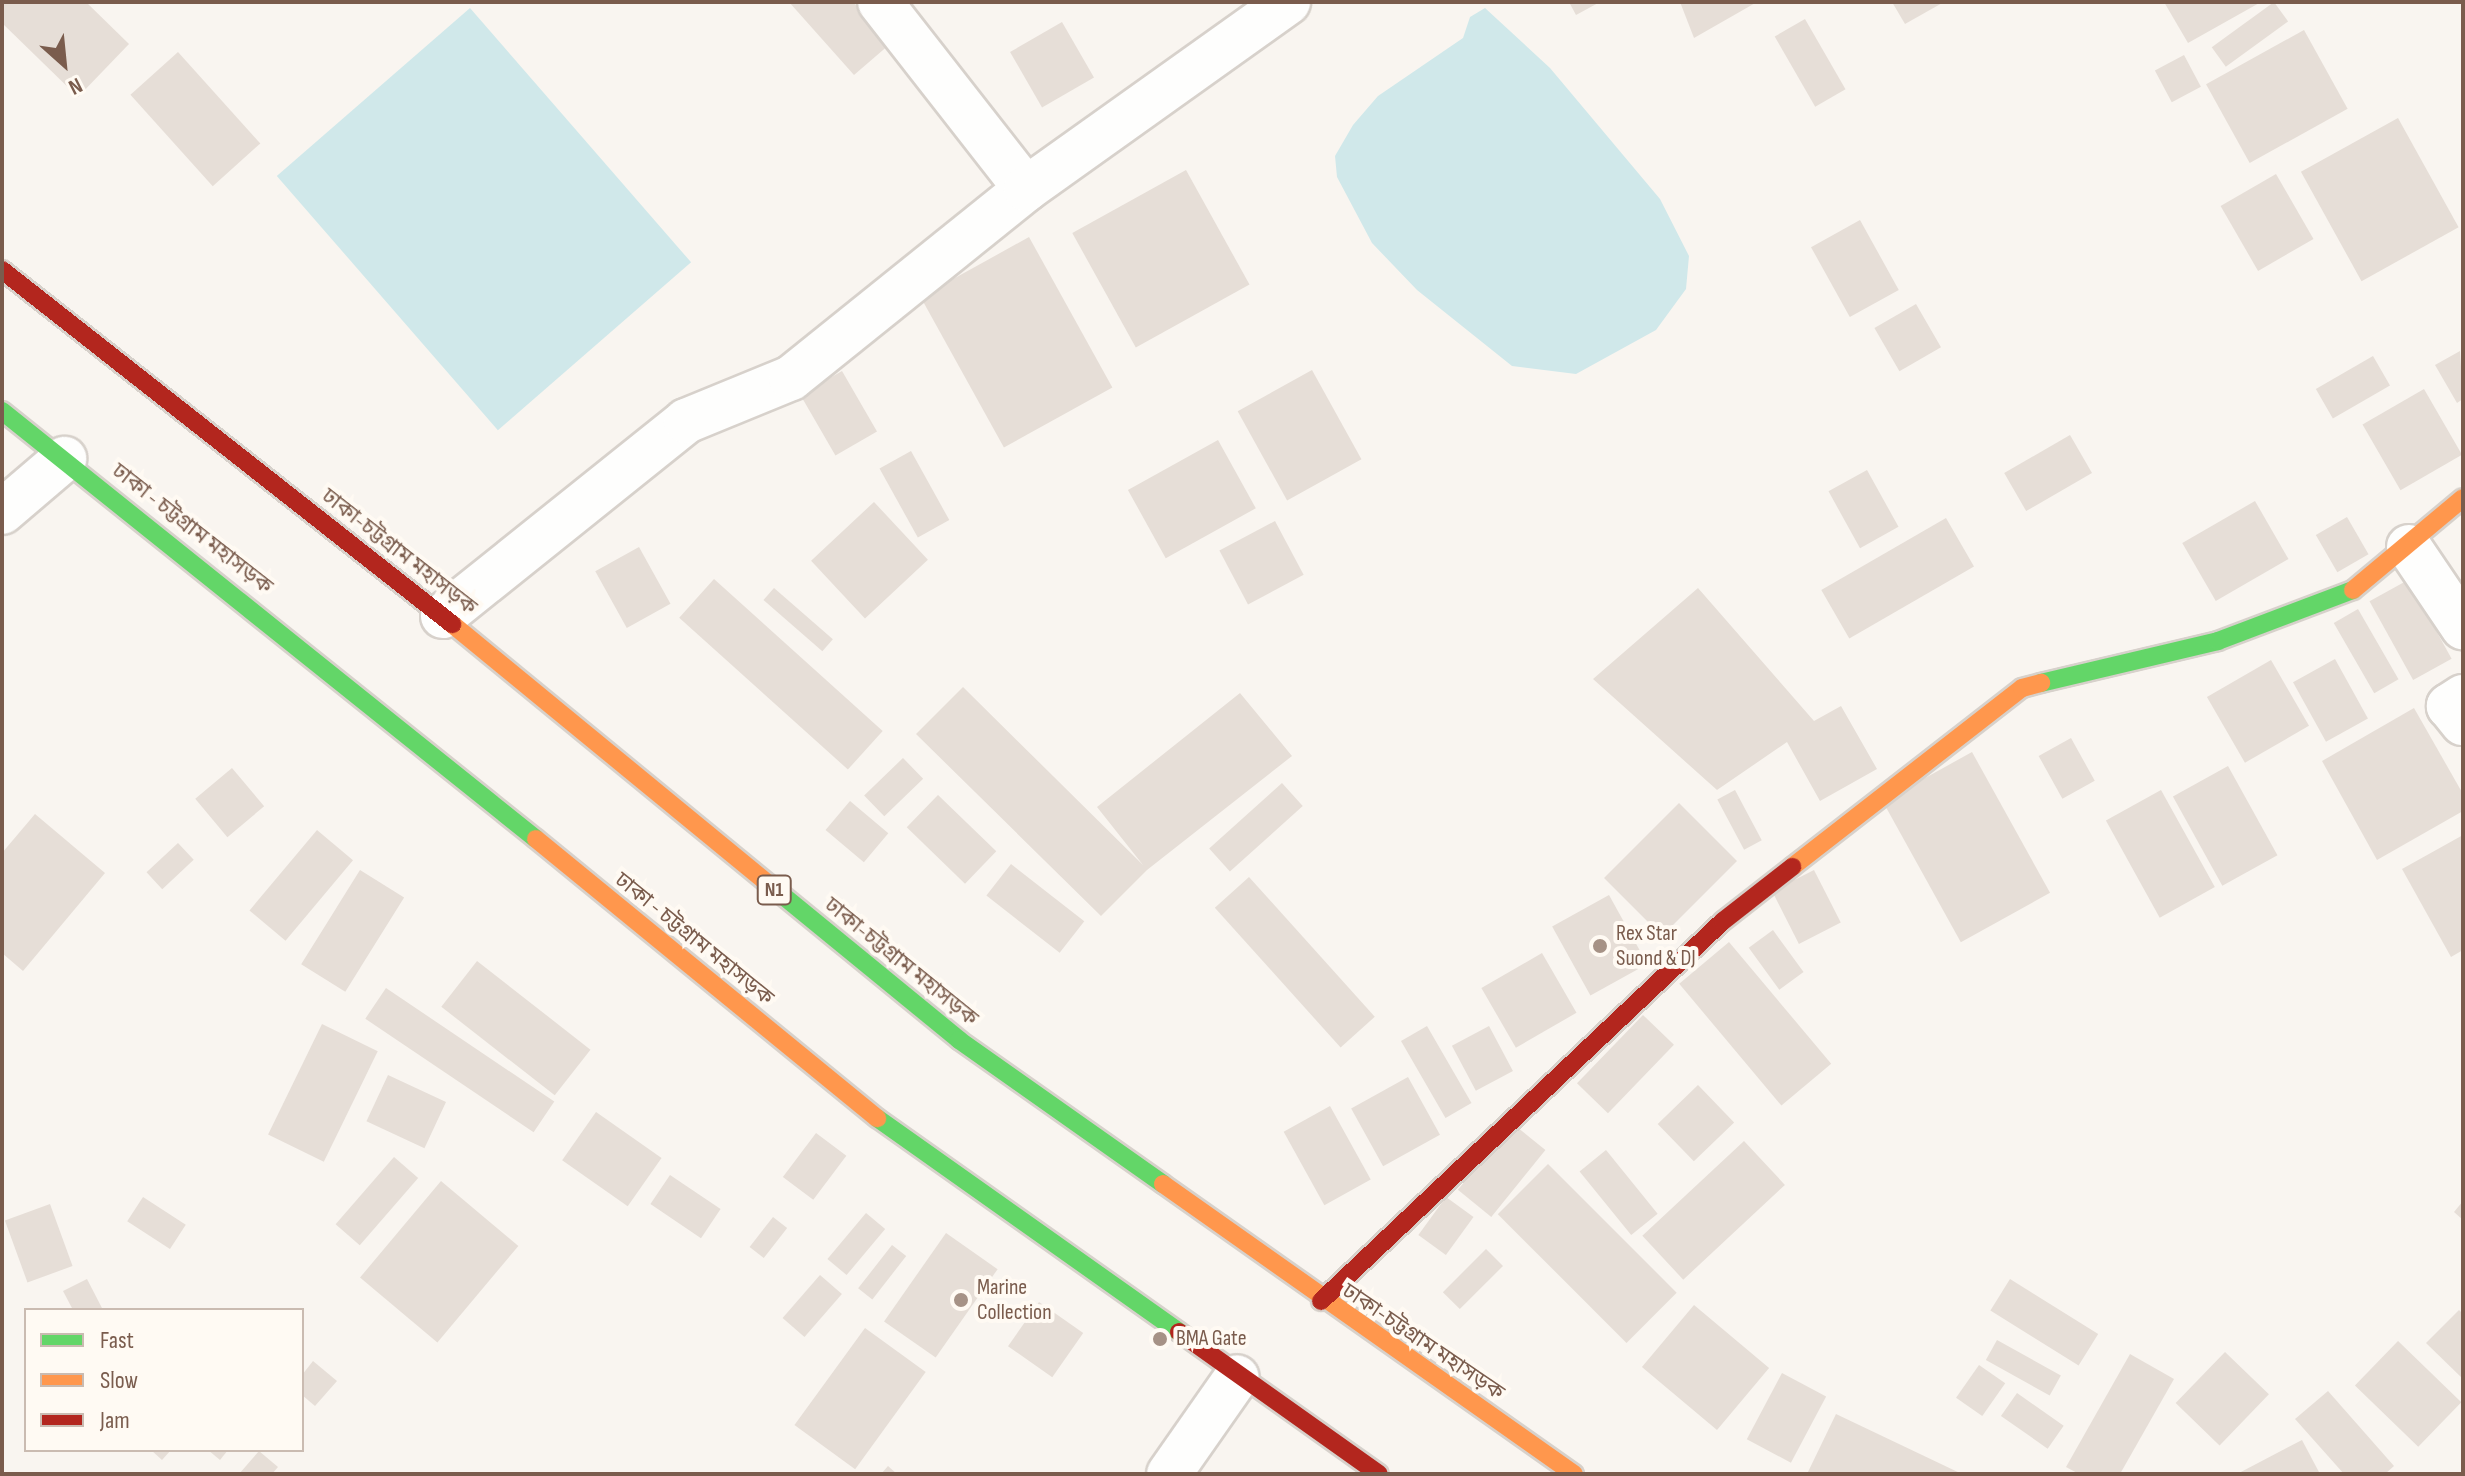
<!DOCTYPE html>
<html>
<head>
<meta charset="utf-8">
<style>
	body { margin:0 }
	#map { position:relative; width:2465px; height:1476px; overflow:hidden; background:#f9f5f0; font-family:"Sofia Sans Condensed","Noto Sans Bengali",sans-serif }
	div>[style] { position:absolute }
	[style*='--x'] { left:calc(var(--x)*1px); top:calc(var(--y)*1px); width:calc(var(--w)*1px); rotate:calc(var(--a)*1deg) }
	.water>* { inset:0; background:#d0e8ea; transform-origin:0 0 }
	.building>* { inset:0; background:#e6ded7; transform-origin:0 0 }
	.roads { filter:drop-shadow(2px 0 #d7d1cb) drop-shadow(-2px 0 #d7d1cb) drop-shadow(0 2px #d7d1cb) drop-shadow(0 -2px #d7d1cb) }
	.street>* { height:44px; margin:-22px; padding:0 22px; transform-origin:22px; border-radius:22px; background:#fefefd }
	.fast>* { height:18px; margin:-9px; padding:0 9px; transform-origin:9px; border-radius:9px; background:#63d668 }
	.slow>* { height:18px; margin:-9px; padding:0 9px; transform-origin:9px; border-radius:9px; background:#ff974d }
	.jam>* { height:18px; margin:-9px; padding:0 9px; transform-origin:9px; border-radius:9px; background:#b3261e }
	.dots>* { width:22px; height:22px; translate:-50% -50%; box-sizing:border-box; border:4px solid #fffaf3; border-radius:50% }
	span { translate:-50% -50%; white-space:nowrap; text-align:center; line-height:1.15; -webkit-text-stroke:8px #fffaf3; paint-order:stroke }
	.shield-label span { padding:2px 6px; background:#fffaf3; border:2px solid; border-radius:6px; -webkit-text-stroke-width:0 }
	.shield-label { font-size:20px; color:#7a5c4d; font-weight:700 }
	.street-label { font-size:22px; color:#7a5c4d }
	.poi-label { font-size:22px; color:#7a5c4d }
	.left { translate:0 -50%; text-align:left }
	.frame { position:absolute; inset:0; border:4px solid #7a5c4d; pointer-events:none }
	.legend { position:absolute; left:24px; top:1308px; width:280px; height:144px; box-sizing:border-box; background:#fffaf3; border:2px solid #cabbb1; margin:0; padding:10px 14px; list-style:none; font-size:24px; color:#7a5c4d }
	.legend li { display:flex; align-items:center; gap:16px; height:40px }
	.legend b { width:40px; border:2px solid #cabbb1 }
	.north { position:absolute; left:24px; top:24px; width:80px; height:80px; -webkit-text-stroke:6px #fffaf3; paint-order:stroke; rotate:153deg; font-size:22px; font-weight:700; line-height:32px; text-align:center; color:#7a5c4d }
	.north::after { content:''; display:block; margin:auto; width:28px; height:36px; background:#7a5c4d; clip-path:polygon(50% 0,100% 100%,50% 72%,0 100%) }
</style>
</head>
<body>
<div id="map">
	<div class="water">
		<i style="left:470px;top:8px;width:337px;height:256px;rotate:49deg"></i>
		<i style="clip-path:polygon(1485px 8px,1550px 68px,1660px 199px,1689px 256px,1686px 289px,1656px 330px,1576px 374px,1512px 366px,1417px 290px,1372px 243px,1337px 177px,1335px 156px,1353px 125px,1378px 96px,1463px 38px,1470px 17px)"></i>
	</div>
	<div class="building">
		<i style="clip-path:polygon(2px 2px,86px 2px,129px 44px,78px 97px,2px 23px)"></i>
		<i style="clip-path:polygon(789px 2px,853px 2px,890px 44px,854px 75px)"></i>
		<i style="clip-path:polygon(1569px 2px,1600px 2px,1576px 15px)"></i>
		<i style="clip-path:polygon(1680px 2px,1757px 2px,1694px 38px)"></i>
		<i style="clip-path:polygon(1892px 2px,1944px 2px,1905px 24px)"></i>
		<i style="clip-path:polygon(2164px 2px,2261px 2px,2188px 43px)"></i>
		<i style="left:2274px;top:2px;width:24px;height:77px;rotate:54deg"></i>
		<i style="left:1805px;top:19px;width:81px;height:35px;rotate:60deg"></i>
		<i style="left:1062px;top:22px;width:64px;height:60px;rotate:60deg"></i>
		<i style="left:2304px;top:30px;width:90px;height:112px;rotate:61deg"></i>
		<i style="left:178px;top:52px;width:123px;height:64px;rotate:48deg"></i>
		<i style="left:2184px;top:55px;width:36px;height:33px;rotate:62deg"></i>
		<i style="left:2398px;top:118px;width:125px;height:111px;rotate:61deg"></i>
		<i style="left:1186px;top:170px;width:131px;height:130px;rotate:61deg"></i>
		<i style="left:2276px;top:174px;width:75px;height:64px;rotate:60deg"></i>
		<i style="left:1860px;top:220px;width:80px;height:56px;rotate:61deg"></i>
		<i style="left:1029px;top:237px;width:172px;height:124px;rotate:61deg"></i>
		<i style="left:1916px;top:304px;width:50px;height:48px;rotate:60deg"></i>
		<i style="clip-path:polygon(2460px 351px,2463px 399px,2457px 403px,2435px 365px)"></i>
		<i style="left:2373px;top:356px;width:34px;height:66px;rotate:60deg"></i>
		<i style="left:1312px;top:370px;width:102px;height:85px;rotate:61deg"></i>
		<i style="left:842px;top:371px;width:70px;height:48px;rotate:60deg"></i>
		<i style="left:2424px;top:389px;width:76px;height:71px;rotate:60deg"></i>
		<i style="left:2070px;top:435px;width:44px;height:76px;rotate:60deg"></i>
		<i style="left:1218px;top:440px;width:78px;height:103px;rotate:61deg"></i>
		<i style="left:911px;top:451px;width:79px;height:36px;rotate:61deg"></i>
		<i style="left:1867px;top:470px;width:65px;height:44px;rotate:61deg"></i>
		<i style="left:2255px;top:501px;width:67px;height:84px;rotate:60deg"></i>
		<i style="left:874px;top:502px;width:79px;height:86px;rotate:47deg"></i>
		<i style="left:2347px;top:517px;width:43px;height:36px;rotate:60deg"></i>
		<i style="left:1946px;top:518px;width:56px;height:144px;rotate:60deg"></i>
		<i style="left:1275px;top:521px;width:61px;height:63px;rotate:62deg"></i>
		<i style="left:639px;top:547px;width:65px;height:50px;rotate:61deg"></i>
		<i style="left:714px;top:579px;width:227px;height:52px;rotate:42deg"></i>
		<i style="left:2408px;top:580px;width:90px;height:44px;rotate:61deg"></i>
		<i style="left:774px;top:588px;width:78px;height:16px;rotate:41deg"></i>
		<i style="clip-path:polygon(1698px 588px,1814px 721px,1841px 706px,1877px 769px,1820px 801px,1787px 742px,1717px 790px,1593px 679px)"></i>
		<i style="left:2358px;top:609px;width:81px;height:28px;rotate:60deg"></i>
		<i style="left:2335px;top:659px;width:68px;height:48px;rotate:61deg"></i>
		<i style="left:2271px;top:660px;width:76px;height:74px;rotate:60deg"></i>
		<i style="clip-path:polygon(963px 687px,1143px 865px,1097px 807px,1240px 693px,1292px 756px,1147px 870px,1101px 916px,916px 734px)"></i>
		<i style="clip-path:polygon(2414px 708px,2463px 794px,2463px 811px,2377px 860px,2322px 761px)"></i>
		<i style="left:2071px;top:738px;width:49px;height:37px;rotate:61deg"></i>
		<i style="left:1972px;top:752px;width:161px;height:102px;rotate:61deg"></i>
		<i style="left:903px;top:758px;width:29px;height:54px;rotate:46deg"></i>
		<i style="left:2228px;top:766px;width:102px;height:63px;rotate:61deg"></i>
		<i style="left:232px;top:768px;width:50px;height:48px;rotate:50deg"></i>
		<i style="left:1282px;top:783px;width:31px;height:98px;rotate:48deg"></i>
		<i style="left:1735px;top:790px;width:57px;height:20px;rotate:62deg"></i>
		<i style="left:2161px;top:790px;width:111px;height:63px;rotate:61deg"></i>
		<i style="left:938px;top:795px;width:81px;height:45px;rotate:44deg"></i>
		<i style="left:850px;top:801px;width:50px;height:38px;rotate:40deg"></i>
		<i style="left:1679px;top:803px;width:82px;height:106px;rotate:45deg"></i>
		<i style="clip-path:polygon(35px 814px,105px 873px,23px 971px,2px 953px,2px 853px)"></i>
		<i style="left:317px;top:830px;width:47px;height:105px;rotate:40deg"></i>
		<i style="clip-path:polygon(2463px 835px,2463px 950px,2451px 957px,2402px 869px)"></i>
		<i style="left:178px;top:843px;width:23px;height:43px;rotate:47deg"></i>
		<i style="left:1011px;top:864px;width:93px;height:40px;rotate:38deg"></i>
		<i style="left:360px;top:870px;width:52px;height:111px;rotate:32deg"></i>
		<i style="left:1814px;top:870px;width:59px;height:47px;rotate:63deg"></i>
		<i style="left:1249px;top:877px;width:188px;height:46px;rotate:48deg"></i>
		<i style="left:1609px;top:895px;width:79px;height:65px;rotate:61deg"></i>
		<i style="left:1773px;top:930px;width:52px;height:30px;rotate:54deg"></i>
		<i style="left:1729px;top:942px;width:159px;height:65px;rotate:50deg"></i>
		<i style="left:1542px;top:953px;width:69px;height:70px;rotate:60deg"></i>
		<i style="left:477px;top:961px;width:144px;height:58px;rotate:38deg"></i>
		<i style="left:386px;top:988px;width:203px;height:37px;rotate:34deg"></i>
		<i style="left:1643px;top:1015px;width:43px;height:95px;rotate:44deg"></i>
		<i style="left:322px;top:1024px;width:62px;height:123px;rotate:26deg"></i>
		<i style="left:1427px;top:1026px;width:89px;height:30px;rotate:60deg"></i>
		<i style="left:1489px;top:1026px;width:51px;height:42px;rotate:62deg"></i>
		<i style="left:388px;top:1075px;width:64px;height:51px;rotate:25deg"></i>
		<i style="left:1408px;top:1077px;width:66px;height:65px;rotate:61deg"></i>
		<i style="left:1698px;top:1085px;width:52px;height:56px;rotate:46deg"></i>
		<i style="left:1330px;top:1106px;width:84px;height:53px;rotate:61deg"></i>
		<i style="left:596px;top:1112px;width:80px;height:59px;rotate:35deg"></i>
		<i style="left:1512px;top:1123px;width:43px;height:86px;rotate:39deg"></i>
		<i style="left:816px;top:1133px;width:38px;height:55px;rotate:37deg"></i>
		<i style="left:1744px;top:1141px;width:60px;height:139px;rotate:47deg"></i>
		<i style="left:1606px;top:1150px;width:82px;height:34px;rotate:51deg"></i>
		<i style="left:394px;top:1157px;width:32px;height:89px;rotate:41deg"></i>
		<i style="left:1548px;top:1164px;width:182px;height:71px;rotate:45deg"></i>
		<i style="left:670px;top:1175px;width:61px;height:35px;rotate:34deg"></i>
		<i style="left:441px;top:1181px;width:101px;height:126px;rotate:40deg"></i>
		<i style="left:143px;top:1197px;width:51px;height:29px;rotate:33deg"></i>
		<i style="left:1446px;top:1197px;width:34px;height:47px;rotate:36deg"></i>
		<i style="clip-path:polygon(2463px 1201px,2463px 1220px,2454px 1212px)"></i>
		<i style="left:50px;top:1204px;width:66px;height:48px;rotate:70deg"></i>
		<i style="left:866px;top:1213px;width:25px;height:60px;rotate:40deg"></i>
		<i style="left:773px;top:1217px;width:18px;height:38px;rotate:38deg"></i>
		<i style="left:946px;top:1233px;width:63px;height:108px;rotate:35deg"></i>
		<i style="left:892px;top:1245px;width:18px;height:55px;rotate:38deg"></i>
		<i style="left:1486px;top:1249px;width:24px;height:61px;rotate:45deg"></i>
		<i style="left:820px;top:1275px;width:29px;height:57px;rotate:41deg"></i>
		<i style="clip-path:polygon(87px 1279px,103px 1310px,73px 1310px,63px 1291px)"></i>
		<i style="left:2010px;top:1279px;width:104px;height:37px;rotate:32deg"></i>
		<i style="left:1039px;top:1302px;width:54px;height:54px;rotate:35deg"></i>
		<i style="left:1694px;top:1305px;width:98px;height:81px;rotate:40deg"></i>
		<i style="clip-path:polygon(2459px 1310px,2463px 1314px,2463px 1379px,2426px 1343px)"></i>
		<i style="left:865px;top:1328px;width:75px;height:120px;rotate:36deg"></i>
		<i style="left:1997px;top:1340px;width:73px;height:23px;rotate:29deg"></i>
		<i style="left:2398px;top:1341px;width:88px;height:62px;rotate:44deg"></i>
		<i style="left:2225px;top:1352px;width:61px;height:71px;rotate:44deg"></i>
		<i style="clip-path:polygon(2130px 1354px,2174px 1379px,2120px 1474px,2079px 1474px,2066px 1467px)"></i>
		<i style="clip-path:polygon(313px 1361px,337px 1381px,315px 1406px,302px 1395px,302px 1375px)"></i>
		<i style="left:1979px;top:1365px;width:32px;height:40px;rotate:35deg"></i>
		<i style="left:1782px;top:1373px;width:50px;height:75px;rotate:28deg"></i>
		<i style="clip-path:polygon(2328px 1391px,2394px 1466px,2385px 1474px,2344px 1474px,2295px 1419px)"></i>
		<i style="left:2017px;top:1393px;width:57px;height:28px;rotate:35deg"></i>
		<i style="clip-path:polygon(1836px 1414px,1962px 1474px,1807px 1474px)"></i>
		<i style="clip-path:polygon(2302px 1440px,2320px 1474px,2237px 1474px)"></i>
		<i style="clip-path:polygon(151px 1450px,171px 1450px,162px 1460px)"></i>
		<i style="clip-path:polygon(208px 1450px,228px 1450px,220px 1460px)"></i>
		<i style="clip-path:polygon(259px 1451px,278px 1467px,272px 1474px,239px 1474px)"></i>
		<i style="clip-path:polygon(888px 1466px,897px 1474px,881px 1474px)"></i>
	</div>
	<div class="roads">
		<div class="street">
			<i style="--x:880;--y:2;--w:237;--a:52"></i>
			<i style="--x:2;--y:512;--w:82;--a:-40.5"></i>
			<i style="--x:2409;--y:547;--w:97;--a:56"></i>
			<i style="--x:443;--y:616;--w:312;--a:-38.7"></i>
			<i style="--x:686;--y:421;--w:113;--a:-22.3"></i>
			<i style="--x:791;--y:378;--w:302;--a:-38.8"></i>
			<i style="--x:1026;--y:189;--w:322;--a:-35.5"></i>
			<i style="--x:2463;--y:697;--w:17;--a:147"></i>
			<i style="--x:2449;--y:706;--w:22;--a:51"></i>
			<i style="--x:1169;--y:1474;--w:118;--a:-55"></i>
		</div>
		<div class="fast">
			<i style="--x:2;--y:411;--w:684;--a:38.71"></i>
			<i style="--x:2041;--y:683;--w:182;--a:-13.3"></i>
			<i style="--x:2218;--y:641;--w:144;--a:-20.7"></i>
			<i style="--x:776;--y:890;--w:237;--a:39.3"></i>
			<i style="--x:959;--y:1040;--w:250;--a:35.2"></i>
			<i style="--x:877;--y:1118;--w:370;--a:35.3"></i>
		</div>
		<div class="slow">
			<i style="--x:2353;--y:590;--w:143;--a:-39.9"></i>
			<i style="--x:452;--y:624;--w:419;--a:39.4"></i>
			<i style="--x:536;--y:839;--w:441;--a:39.3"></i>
			<i style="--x:1792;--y:867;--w:291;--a:-37.9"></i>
			<i style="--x:2022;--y:688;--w:20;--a:-15"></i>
			<i style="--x:1163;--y:1184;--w:503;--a:35.21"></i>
		</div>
		<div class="jam">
			<i style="--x:2;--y:270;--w:573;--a:38.19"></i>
			<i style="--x:1321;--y:1301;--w:553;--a:-43.39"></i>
			<i style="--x:1723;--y:921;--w:88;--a:-38"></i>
			<i style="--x:1179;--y:1332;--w:245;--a:35.4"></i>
		</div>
	</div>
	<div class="dots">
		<i style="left:1600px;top:946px;background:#a69286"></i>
		<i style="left:961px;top:1300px;background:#a69286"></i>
		<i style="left:1160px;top:1339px;background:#a69286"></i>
	</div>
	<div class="shield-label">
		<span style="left:774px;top:890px">N1</span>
	</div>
	<div class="street-label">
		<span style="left:192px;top:529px;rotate:38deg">ঢাকা - চট্টগ্রাম মহাসড়ক</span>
		<span style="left:399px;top:552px;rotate:38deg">ঢাকা-চট্টগ্রাম মহাসড়ক</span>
		<span style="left:694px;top:939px;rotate:39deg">ঢাকা - চট্টগ্রাম মহাসড়ক</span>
		<span style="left:901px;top:962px;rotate:39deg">ঢাকা-চট্টগ্রাম মহাসড়ক</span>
		<span style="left:1423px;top:1342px;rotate:34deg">ঢাকা-চট্টগ্রাম মহাসড়ক</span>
	</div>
	<div class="poi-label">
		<span class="left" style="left:1616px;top:946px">Rex Star<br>Suond &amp; DJ</span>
		<span class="left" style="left:977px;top:1300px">Marine<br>Collection</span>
		<span class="left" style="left:1176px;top:1339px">BMA Gate</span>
	</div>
	<div class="frame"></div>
	<ul class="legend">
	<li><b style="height:10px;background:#63d668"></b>Fast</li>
	<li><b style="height:10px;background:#ff974d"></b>Slow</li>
	<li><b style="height:10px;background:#b3261e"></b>Jam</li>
	</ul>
	<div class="north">N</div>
</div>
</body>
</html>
